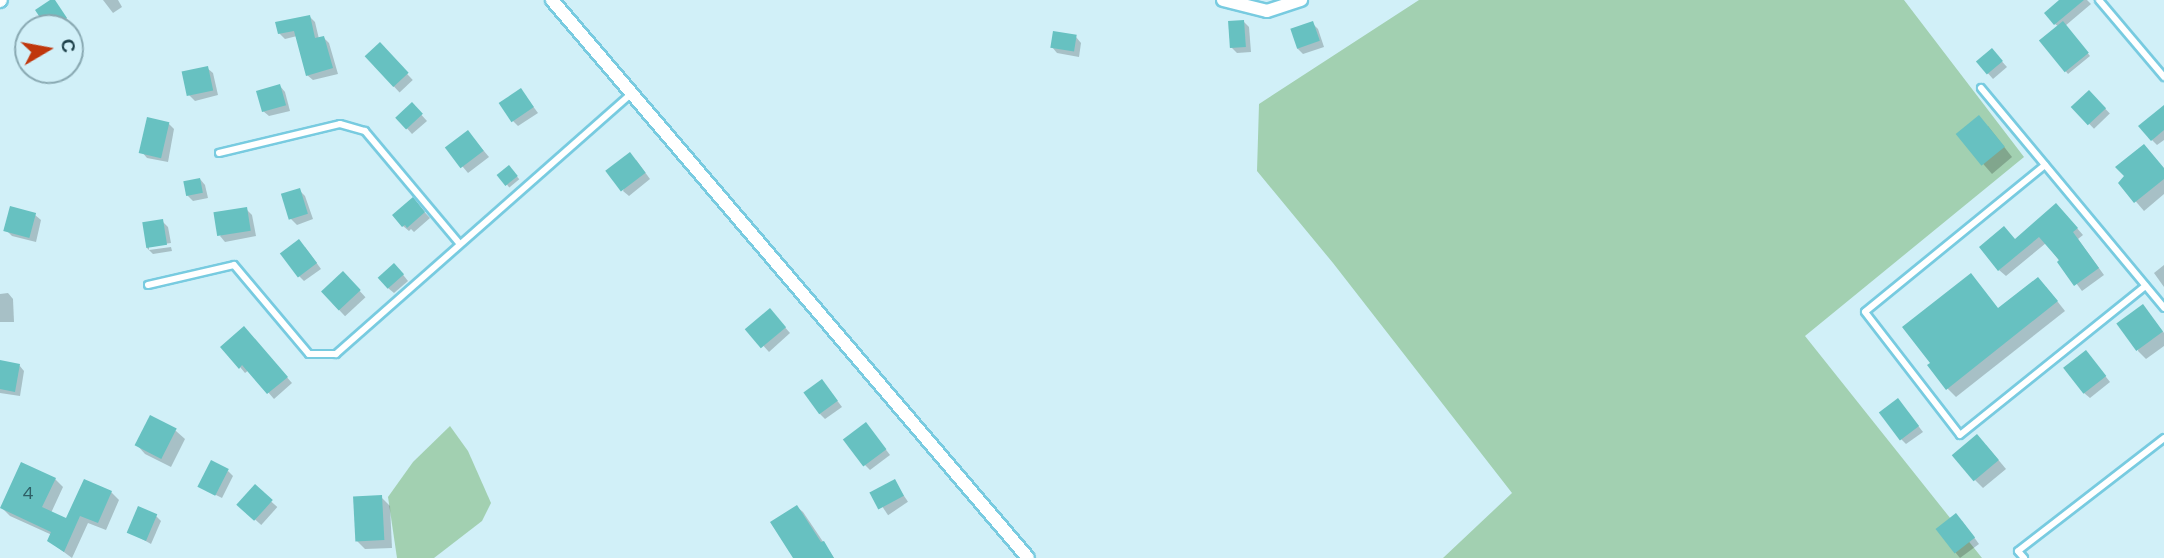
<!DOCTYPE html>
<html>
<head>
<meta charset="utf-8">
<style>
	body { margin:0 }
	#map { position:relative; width:2164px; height:558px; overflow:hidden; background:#d1f0f8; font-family:"DM Sans",sans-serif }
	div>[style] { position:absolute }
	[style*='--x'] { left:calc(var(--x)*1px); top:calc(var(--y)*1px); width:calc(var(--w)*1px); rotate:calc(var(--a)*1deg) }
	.green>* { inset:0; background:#a2d0b1 }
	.shadow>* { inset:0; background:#0003; transform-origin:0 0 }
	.building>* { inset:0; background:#67c1c1; transform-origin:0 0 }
	.roads { filter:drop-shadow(2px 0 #78cbe0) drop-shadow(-2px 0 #78cbe0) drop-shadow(0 2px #78cbe0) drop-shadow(0 -2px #78cbe0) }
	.lane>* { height:6px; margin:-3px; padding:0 3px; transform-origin:3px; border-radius:3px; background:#fff }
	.street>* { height:12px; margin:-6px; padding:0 6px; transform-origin:6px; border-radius:6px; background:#fff }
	span { translate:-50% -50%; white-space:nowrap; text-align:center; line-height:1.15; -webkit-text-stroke:5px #d1f0f8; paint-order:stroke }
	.number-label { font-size:18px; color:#2f6066 }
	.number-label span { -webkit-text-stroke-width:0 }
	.north { position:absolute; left:14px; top:14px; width:70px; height:70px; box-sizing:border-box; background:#d1f0f8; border:2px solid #89a9b2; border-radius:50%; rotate:80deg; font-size:19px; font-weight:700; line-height:28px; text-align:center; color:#1c3f48 }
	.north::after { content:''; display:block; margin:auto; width:24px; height:32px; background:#c0370c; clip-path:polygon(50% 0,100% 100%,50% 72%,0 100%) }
</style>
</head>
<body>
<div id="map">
	<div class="green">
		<i style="clip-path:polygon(1419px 0,1904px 0,2024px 157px,1805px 336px,1982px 558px,1443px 558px,1512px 493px,1333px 263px,1257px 171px,1259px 104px)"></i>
		<i style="clip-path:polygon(450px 426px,468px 451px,491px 503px,482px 521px,434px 558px,397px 558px,388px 497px,413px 462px)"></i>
	</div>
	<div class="shadow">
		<i style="clip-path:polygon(53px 0,71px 24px,65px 28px,49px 28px,38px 10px)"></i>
		<i style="clip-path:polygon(103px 0,118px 0,122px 7px,113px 13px)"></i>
		<i style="clip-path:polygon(2062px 0,2087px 0,2091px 4px,2065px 26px,2090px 56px,2068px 74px,2041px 41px,2059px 27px,2055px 24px)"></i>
		<i style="clip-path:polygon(309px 16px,315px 22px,319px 39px,324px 38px,329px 43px,338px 74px,313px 80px,307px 75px,297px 36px,285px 39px,279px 33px)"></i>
		<i style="clip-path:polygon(1244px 22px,1249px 27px,1251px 52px,1237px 53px,1231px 47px)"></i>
		<i style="clip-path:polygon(1312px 23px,1318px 29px,1324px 47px,1303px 54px,1297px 48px)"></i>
		<i style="clip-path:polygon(1076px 37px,1081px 43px,1079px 57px,1057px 53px,1052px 47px)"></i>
		<i style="left:380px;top:45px;width:48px;height:18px;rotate:47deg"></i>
		<i style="clip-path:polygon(1997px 56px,2007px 67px,1993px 79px,1978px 62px)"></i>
		<i style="clip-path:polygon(207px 68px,213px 73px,218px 95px,195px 101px,189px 95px)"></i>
		<i style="clip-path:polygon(280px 86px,285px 92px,290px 111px,269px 116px,263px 111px)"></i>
		<i style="clip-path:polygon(521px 90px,538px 113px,518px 126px,513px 121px)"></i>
		<i style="left:2089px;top:92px;width:30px;height:22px;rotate:46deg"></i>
		<i style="clip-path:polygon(2164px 107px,2164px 140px,2157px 145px,2152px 140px)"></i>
		<i style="clip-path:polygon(417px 110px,427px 121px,412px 134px,397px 117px)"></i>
		<i style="clip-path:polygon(168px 123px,174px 129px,168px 162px,147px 158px,142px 152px)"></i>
		<i style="clip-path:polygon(1988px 126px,2012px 157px,1992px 174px,1958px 135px)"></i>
		<i style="clip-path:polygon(473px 138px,489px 157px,468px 173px,447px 148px)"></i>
		<i style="clip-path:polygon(636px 160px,650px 179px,629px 196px,623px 191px)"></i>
		<i style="left:509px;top:167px;width:16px;height:13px;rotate:50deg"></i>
		<i style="clip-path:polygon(2164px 169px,2164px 194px,2144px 211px,2120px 183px)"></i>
		<i style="clip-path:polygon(200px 179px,205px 185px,208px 198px,193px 201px,187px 195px)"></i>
		<i style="clip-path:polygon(299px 190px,305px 196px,313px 219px,297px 225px,291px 219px)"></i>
		<i style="clip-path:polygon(418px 205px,430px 218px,414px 232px,411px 229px,409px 231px,403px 226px)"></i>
		<i style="clip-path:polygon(246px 209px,252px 215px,256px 236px,225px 242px,220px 236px)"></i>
		<i style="clip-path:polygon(2063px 212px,2083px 235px,2078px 239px,2104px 275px,2082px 291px,2046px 243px,2006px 276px,1999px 270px)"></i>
		<i style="clip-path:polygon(35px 215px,41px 220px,36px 242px,12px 236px,6px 230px)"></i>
		<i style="clip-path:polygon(162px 221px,168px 227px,171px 243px,149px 246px,149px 250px,171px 247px,172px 251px,153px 254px,147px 248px)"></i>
		<i style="clip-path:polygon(305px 247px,321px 269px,304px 281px,299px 276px)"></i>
		<i style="clip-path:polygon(2164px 265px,2164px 287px,2154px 273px)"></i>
		<i style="clip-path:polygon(400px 271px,408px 281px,394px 293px,388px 288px)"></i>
		<i style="left:343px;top:273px;width:33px;height:28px;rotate:47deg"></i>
		<i style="clip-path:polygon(2046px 287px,2065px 311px,1956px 397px,1947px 388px,1999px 310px)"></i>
		<i style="clip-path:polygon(8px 293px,13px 299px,14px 322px,0 322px,0 294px)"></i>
		<i style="clip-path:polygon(2143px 306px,2164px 333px,2164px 346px,2146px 359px,2138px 351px)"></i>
		<i style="clip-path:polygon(775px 316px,790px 333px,769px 352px,748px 329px)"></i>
		<i style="clip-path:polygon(249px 334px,292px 383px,274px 399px,249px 370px,245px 373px,240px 367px)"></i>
		<i style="clip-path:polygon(2091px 358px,2110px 382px,2090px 398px,2084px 393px)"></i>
		<i style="clip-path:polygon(0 362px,19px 365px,24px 371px,20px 396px,0 393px)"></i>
		<i style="clip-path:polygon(827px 387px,842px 407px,825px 419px,820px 414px)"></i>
		<i style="clip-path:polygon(1903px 406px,1923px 432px,1906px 444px,1901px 439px)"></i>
		<i style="clip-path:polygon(150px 418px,176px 431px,185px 439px,171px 467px,145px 454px,137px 445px)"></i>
		<i style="clip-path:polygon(871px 430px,890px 455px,870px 470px,865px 465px)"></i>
		<i style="clip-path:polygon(1986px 445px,2006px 469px,1983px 488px,1975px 480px)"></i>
		<i style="clip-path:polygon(228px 471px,233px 476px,222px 498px,200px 487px)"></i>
		<i style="clip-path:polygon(55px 479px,63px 487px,51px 513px,67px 521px,111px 492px,119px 500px,106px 530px,88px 523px,72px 558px,49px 541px,52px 535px,10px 516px,2px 508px)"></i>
		<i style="left:894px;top:481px;width:25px;height:24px;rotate:56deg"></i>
		<i style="left:255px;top:487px;width:30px;height:24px;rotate:42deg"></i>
		<i style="clip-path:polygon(381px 497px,390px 506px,392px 548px,365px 549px,356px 540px)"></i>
		<i style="clip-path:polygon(797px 507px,803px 512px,834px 558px,795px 558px)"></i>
		<i style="clip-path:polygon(156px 516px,161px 521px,151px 544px,128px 531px)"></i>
		<i style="clip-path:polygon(1962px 521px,1979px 544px,1960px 558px,1955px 552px)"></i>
	</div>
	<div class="building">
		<i style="clip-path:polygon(50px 0,55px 0,67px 18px,47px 28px,35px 10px)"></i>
		<i style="clip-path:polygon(2059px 0,2084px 0,2054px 25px,2044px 13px)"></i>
		<i style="clip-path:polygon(310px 15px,315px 38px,324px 36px,333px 68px,306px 76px,294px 31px,278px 34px,275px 22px)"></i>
		<i style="left:1244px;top:20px;width:27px;height:16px;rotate:86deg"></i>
		<i style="left:1313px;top:21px;width:21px;height:24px;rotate:71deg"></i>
		<i style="left:2063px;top:21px;width:41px;height:31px;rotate:51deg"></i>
		<i style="left:1053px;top:31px;width:24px;height:17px;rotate:9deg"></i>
		<i style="left:380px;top:42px;width:42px;height:21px;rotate:47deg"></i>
		<i style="left:1992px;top:48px;width:17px;height:21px;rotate:50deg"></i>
		<i style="left:208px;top:66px;width:25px;height:27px;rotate:78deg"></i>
		<i style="left:280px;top:84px;width:22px;height:25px;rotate:74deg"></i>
		<i style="left:521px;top:88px;width:23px;height:27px;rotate:56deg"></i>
		<i style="left:2089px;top:90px;width:25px;height:25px;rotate:47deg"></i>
		<i style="left:412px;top:102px;width:16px;height:23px;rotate:47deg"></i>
		<i style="clip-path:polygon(2164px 105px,2164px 130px,2151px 141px,2138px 126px)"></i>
		<i style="left:1979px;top:115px;width:41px;height:30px;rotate:51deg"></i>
		<i style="left:147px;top:117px;width:23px;height:37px;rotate:13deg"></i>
		<i style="left:468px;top:130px;width:26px;height:29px;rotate:53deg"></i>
		<i style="clip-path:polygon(2144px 144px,2164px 168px,2164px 179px,2134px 203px,2118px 183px,2124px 176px,2115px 167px)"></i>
		<i style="left:630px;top:152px;width:26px;height:31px;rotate:53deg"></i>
		<i style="left:509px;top:165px;width:14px;height:16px;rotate:51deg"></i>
		<i style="left:200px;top:178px;width:15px;height:17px;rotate:79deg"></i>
		<i style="left:300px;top:188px;width:27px;height:20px;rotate:73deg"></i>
		<i style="clip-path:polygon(413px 197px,425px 212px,407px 228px,405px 225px,402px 227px,392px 215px)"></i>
		<i style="clip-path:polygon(2056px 203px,2078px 228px,2073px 232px,2099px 268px,2074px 286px,2057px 262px,2059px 260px,2039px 237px,1998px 271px,1979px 247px,2004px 226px,2015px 239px)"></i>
		<i style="left:10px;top:206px;width:27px;height:26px;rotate:15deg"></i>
		<i style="left:247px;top:207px;width:24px;height:34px;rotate:81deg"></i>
		<i style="left:163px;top:219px;width:26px;height:21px;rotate:81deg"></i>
		<i style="left:299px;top:239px;width:30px;height:24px;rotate:53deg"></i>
		<i style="left:394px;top:263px;width:15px;height:22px;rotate:48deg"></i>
		<i style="left:343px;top:271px;width:26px;height:30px;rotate:47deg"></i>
		<i style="clip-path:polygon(1971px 273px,1998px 308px,2038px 277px,2058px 301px,1946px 390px,1927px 365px,1930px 363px,1902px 327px)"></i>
		<i style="left:2143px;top:304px;width:34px;height:33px;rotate:54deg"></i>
		<i style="left:770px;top:308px;width:25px;height:33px;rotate:50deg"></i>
		<i style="clip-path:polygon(244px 326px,288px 377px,267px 394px,242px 365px,239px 369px,220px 347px)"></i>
		<i style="left:2086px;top:350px;width:33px;height:29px;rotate:52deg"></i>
		<i style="clip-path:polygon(0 360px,20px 364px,15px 392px,0 389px)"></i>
		<i style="left:822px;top:379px;width:27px;height:23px;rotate:54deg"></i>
		<i style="left:1898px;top:398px;width:35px;height:24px;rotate:53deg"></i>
		<i style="left:150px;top:415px;width:30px;height:34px;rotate:27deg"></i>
		<i style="left:866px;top:422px;width:34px;height:29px;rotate:53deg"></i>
		<i style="left:1977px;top:434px;width:34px;height:33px;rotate:50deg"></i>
		<i style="left:211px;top:460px;width:20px;height:30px;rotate:27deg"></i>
		<i style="clip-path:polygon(21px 462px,56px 478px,42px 507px,66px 518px,84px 479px,112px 491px,98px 523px,80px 516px,64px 552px,47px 541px,51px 532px,0 508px)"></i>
		<i style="left:895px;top:479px;width:19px;height:29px;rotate:62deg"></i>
		<i style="left:255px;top:484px;width:24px;height:28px;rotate:42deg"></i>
		<i style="left:382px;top:495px;width:45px;height:29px;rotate:87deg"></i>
		<i style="clip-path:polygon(797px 505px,821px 542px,824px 541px,834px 558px,793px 558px,770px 522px)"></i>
		<i style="left:138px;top:506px;width:21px;height:29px;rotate:23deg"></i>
		<i style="left:1956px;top:513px;width:31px;height:26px;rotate:52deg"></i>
	</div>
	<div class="roads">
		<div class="lane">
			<i style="--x:2099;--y:0;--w:101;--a:49.8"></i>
			<i style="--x:1981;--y:88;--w:286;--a:50.2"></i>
			<i style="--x:219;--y:153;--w:124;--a:-13.5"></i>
			<i style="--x:340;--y:124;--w:26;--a:16"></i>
			<i style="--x:365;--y:131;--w:146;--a:50"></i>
			<i style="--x:2045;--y:165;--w:232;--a:140.8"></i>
			<i style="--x:1865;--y:312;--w:155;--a:52.3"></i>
			<i style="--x:1960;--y:435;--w:238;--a:-38.8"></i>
			<i style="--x:148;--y:285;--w:88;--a:-13.1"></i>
			<i style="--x:234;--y:265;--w:116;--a:49.9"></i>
			<i style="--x:309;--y:354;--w:27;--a:0"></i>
			<i style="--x:336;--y:354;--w:395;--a:-41.4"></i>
			<i style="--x:2024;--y:558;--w:9;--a:-131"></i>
			<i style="--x:2018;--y:551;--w:185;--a:-37.7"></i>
		</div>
		<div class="street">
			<i style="--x:552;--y:0;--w:733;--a:49.53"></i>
			<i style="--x:1223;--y:0;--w:45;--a:14"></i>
			<i style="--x:1267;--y:11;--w:36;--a:-18"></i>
			<i style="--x:0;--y:1;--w:1;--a:-45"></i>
		</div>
	</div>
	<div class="number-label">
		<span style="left:28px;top:493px">4</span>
	</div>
	<div class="north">С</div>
</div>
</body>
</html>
